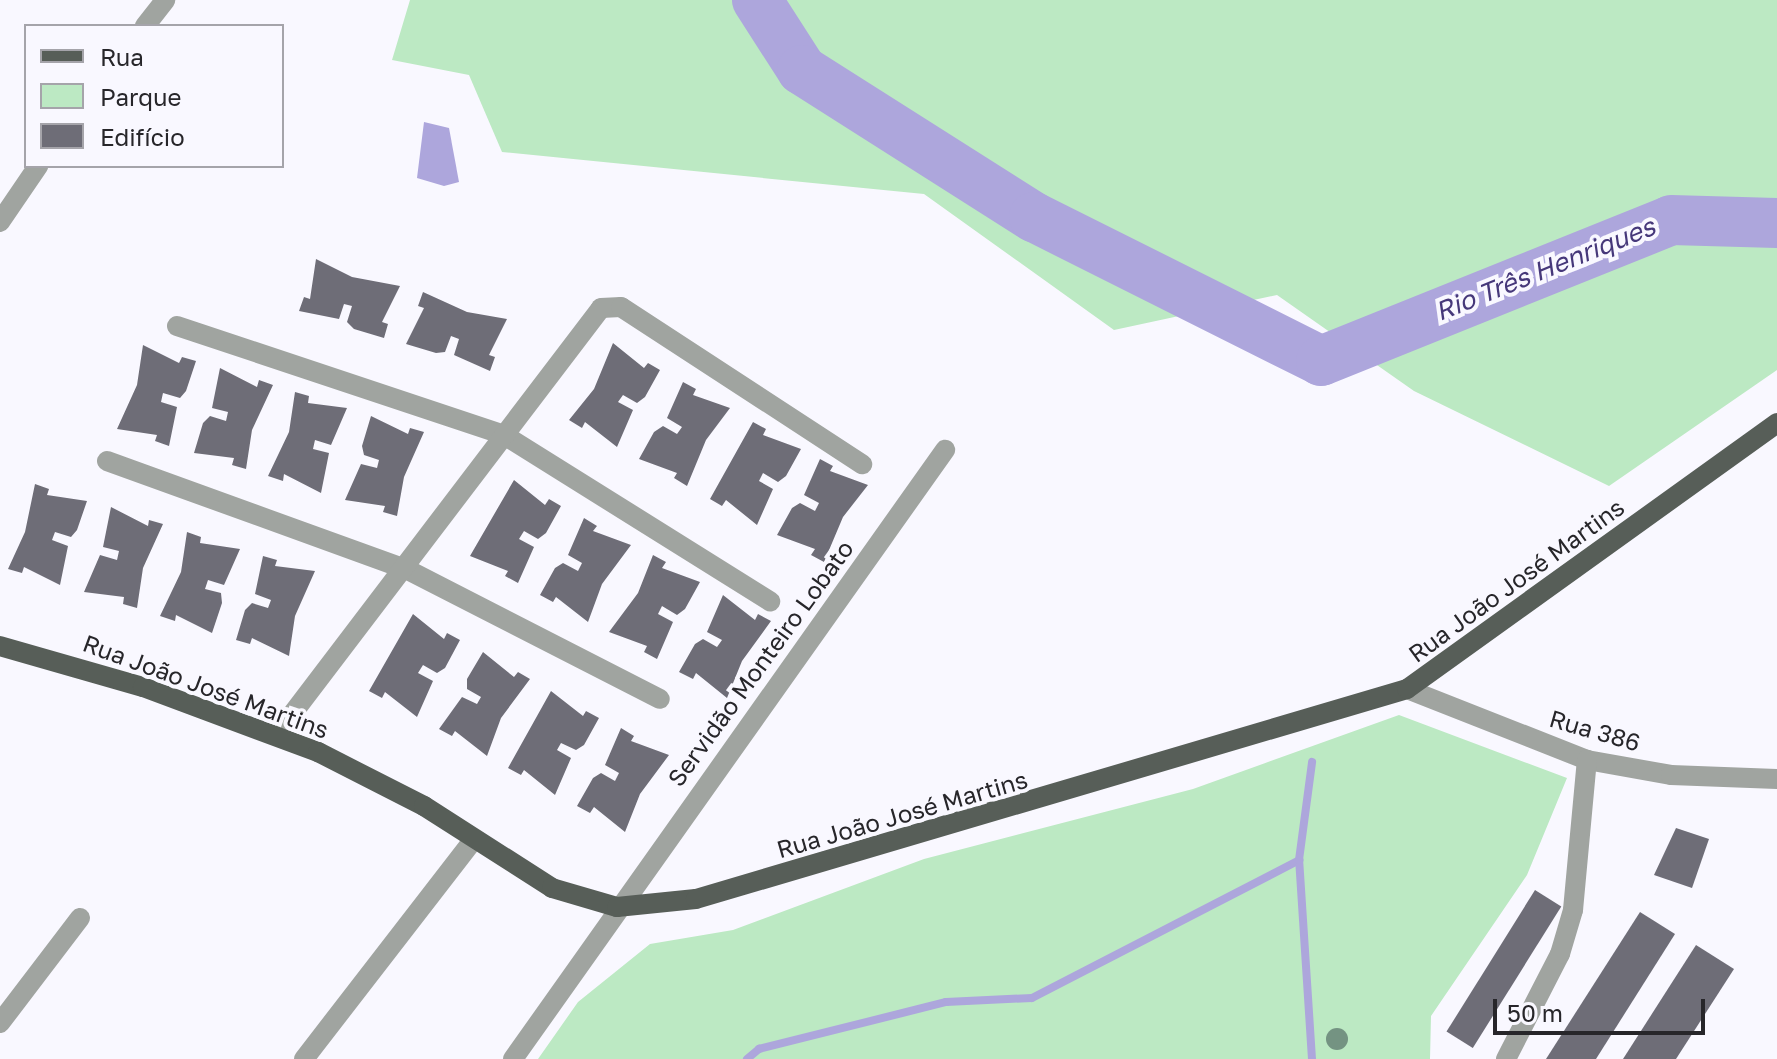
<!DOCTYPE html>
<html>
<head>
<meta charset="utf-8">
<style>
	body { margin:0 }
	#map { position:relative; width:1777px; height:1059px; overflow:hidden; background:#f9f8ff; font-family:"Golos Text",sans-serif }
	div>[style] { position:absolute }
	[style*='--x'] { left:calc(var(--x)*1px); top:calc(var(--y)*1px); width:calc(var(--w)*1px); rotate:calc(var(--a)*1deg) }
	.green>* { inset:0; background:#bce9c3 }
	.water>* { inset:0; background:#ada6dc }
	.stream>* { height:8px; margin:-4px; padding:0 4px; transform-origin:4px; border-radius:4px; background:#ada6dc }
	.river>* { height:50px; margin:-25px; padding:0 25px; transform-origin:25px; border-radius:25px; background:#ada6dc }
	.building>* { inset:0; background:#6e6d77; transform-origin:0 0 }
	.minor>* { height:20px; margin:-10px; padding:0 10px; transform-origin:10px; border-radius:10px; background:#a0a4a0 }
	.major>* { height:20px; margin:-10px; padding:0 10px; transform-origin:10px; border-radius:10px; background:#575e58 }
	.trees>* { width:22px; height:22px; margin:-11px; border-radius:50%; background:#749382 }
	span { translate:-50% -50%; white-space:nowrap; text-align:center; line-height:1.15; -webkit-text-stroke:8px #f9f8ff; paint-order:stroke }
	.street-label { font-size:24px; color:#27262a }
	.water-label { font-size:26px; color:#46387a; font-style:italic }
	.legend { position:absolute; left:24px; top:24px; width:260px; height:144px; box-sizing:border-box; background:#f9f8ff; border:2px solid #a5a4aa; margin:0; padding:10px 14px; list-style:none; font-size:24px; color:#27262a }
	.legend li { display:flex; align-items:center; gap:16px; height:40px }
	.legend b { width:40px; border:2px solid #a5a4aa }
	.scale { position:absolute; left:1493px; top:999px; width:212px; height:36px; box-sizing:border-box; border:4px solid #27262a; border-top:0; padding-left:10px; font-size:24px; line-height:28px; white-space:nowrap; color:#27262a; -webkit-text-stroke:6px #f9f8ff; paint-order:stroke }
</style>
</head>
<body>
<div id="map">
	<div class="green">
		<i style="clip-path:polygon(410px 0,1777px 0,1777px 370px,1609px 486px,1414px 391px,1277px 295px,1114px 330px,924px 194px,502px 152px,469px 75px,392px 60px)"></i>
		<i style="clip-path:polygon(1399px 715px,1567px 778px,1527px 875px,1431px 1016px,1430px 1059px,538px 1059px,578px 1002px,650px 944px,733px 930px,924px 859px,1193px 789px)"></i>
	</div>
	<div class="water">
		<i style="clip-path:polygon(424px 122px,449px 128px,459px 182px,444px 186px,417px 178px)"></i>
	</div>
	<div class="stream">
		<i style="--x:747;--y:1059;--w:16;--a:-40"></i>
		<i style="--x:759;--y:1049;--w:193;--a:-14.1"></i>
		<i style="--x:946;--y:1002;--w:86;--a:-2.7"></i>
		<i style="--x:1032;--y:998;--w:301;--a:-27.3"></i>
		<i style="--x:1312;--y:1059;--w:199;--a:-93.7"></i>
		<i style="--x:1299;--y:860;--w:99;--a:-82.4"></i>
	</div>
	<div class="river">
		<i style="--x:757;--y:0;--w:83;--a:57.3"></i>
		<i style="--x:802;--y:70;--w:275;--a:32.4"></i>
		<i style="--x:1034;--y:217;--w:321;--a:26.6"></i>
		<i style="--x:1321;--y:361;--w:377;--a:-21.9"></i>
		<i style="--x:1671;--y:220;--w:106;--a:1.6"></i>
	</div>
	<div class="building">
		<i style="clip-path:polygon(316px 259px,352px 277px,400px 286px,382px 322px,388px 324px,384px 338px,354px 329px,347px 322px,352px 306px,344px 304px,339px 319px,299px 311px,304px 297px,310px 299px)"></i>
		<i style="clip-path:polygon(423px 292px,467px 312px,507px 319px,489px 355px,495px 357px,490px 371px,454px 355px,459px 339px,451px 336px,445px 352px,436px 353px,406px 344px,424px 308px,418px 306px)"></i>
		<i style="clip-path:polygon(613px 343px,644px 368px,648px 363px,660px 370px,645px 397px,637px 403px,623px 395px,618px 402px,633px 410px,617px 447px,585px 422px,582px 428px,569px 420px,594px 389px)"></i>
		<i style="clip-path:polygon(143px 345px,179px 363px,182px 357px,196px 361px,186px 391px,180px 398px,163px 393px,161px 402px,177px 407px,169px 446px,155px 441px,157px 435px,117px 429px,137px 385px)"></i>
		<i style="clip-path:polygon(220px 368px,257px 387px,259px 380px,273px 385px,252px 430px,246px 469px,232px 465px,234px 458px,194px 453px,203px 423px,210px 416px,226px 421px,228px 412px,212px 408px)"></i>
		<i style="clip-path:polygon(683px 382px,696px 389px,693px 395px,730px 408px,706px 440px,687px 486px,674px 478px,677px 473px,639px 459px,654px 432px,663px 426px,677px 434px,682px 427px,667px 418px)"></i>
		<i style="clip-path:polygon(295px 392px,309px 396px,308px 403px,347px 408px,331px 445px,315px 440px,313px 449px,329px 453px,321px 493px,284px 474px,283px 481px,268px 476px,289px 432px)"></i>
		<i style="clip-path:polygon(371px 416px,408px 434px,410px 428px,424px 432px,404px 477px,397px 516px,383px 512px,385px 506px,345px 500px,361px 464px,377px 468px,379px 460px,364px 455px,362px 446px)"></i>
		<i style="clip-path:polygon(753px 422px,766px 429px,763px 435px,801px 449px,786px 476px,778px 482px,763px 473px,759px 481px,773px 489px,757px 525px,726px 500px,722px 506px,710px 499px)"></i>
		<i style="clip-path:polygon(820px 459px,833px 466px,830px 471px,868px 485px,843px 517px,824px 562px,811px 555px,815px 549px,777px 535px,792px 508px,800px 503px,815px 511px,819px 503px,804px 495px)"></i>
		<i style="clip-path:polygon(514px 480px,545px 505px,549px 499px,561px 506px,546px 533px,538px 539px,524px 531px,519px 539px,534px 547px,518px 583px,505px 576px,508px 571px,470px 556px)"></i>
		<i style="clip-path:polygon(35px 484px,49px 489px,47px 495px,87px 501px,77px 530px,71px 537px,55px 532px,52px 540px,68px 546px,60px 585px,24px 567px,22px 573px,8px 569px,25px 532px)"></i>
		<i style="clip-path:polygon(111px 507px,148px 526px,149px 520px,163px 524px,143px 568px,137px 608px,123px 604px,124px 597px,84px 592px,100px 555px,117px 560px,119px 551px,103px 547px)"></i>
		<i style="clip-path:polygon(584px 518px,597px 526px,593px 531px,631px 545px,602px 584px,588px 622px,556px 597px,553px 602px,540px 595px,555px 568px,563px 563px,578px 571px,582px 563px,568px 555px)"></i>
		<i style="clip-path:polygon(187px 532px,201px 537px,200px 543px,240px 549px,224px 585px,208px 580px,205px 589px,221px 593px,222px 603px,212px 633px,176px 615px,175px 621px,160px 616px,181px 572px)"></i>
		<i style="clip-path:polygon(653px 555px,666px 562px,662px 568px,700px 582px,685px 609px,677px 615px,662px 606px,658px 614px,673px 622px,657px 659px,644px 652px,647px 646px,609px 632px,638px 593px)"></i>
		<i style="clip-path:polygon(263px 556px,277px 560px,275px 566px,315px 571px,295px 616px,289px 656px,252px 638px,250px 644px,236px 640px,245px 610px,252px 603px,268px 608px,271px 600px,255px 594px)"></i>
		<i style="clip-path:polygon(723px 595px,755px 620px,758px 614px,771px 621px,742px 661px,727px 698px,696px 673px,693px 679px,679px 672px,695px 644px,703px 639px,717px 647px,722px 640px,707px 632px)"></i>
		<i style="clip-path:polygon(413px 614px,444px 639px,447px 633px,460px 640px,445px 668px,437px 673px,423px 665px,418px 673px,433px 681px,417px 717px,385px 692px,382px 698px,369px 691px)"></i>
		<i style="clip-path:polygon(483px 652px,514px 677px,518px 672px,530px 679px,501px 718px,487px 756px,455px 731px,452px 736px,439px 729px,462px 697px,477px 704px,481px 697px,467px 689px,467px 679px)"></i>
		<i style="clip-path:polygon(551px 691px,583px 716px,586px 711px,599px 718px,584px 745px,576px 750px,561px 743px,557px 750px,571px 758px,555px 795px,524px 770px,521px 775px,508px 768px)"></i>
		<i style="clip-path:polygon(621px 728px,634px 736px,631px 741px,669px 755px,640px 794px,625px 832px,594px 807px,590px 813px,577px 806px,593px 778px,601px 773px,615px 781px,619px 773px,605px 765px)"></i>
		<i style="clip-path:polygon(1676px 828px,1709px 839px,1692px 888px,1654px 875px)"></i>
		<i style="left:1535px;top:890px;width:31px;height:167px;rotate:32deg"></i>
		<i style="clip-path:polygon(1640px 912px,1675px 934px,1596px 1059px,1546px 1059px)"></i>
		<i style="clip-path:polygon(1696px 945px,1734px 969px,1676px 1059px,1623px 1059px)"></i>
	</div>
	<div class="minor">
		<i style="--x:145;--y:26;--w:33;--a:-52"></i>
		<i style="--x:0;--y:222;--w:68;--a:-55.8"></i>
		<i style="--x:177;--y:326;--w:345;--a:18.4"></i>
		<i style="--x:504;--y:435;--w:314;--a:32"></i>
		<i style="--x:107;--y:461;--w:318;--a:19.9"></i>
		<i style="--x:406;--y:569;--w:285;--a:27.1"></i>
		<i style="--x:1407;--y:689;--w:193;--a:21.5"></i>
		<i style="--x:1587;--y:760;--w:85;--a:10.1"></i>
		<i style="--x:1671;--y:775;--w:106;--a:2.2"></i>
		<i style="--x:277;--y:734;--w:535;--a:-52.74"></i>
		<i style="--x:601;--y:308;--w:20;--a:-3"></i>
		<i style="--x:621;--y:307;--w:288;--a:33.1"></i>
		<i style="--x:0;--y:1023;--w:132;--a:-52.7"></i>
		<i style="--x:304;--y:1059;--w:278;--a:-52.3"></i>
		<i style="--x:513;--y:1059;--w:747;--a:-54.65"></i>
		<i style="--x:1506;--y:1059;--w:118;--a:-62.8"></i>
		<i style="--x:1560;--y:954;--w:46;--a:-73.5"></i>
		<i style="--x:1573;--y:910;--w:151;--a:-84.7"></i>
	</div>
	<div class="major">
		<i style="--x:0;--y:646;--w:149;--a:16"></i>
		<i style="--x:143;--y:687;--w:187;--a:20.4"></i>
		<i style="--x:318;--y:752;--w:119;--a:27"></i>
		<i style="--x:424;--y:806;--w:152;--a:32.6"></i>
		<i style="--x:552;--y:888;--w:68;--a:16.3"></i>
		<i style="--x:617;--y:907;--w:79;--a:-5.8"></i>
		<i style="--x:696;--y:899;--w:741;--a:-16.45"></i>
		<i style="--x:1407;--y:689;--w:456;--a:-35.7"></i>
	</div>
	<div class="trees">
		<i style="left:1337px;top:1039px"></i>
	</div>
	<div class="street-label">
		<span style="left:1516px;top:580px;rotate:-36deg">Rua João José Martins</span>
		<span style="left:760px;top:663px;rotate:-54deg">Servidão Monteiro Lobato</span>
		<span style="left:206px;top:686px;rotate:20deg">Rua João José Martins</span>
		<span style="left:1595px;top:730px;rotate:16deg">Rua 386</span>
		<span style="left:902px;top:814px;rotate:-16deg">Rua João José Martins</span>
	</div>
	<div class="water-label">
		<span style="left:1545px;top:269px;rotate:-22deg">Rio Três Henriques</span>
	</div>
	<ul class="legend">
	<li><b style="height:10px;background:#575e58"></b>Rua</li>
	<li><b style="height:22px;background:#bce9c3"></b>Parque</li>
	<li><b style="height:22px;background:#6e6d77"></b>Edifício</li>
	</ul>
	<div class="scale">50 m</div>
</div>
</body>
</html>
